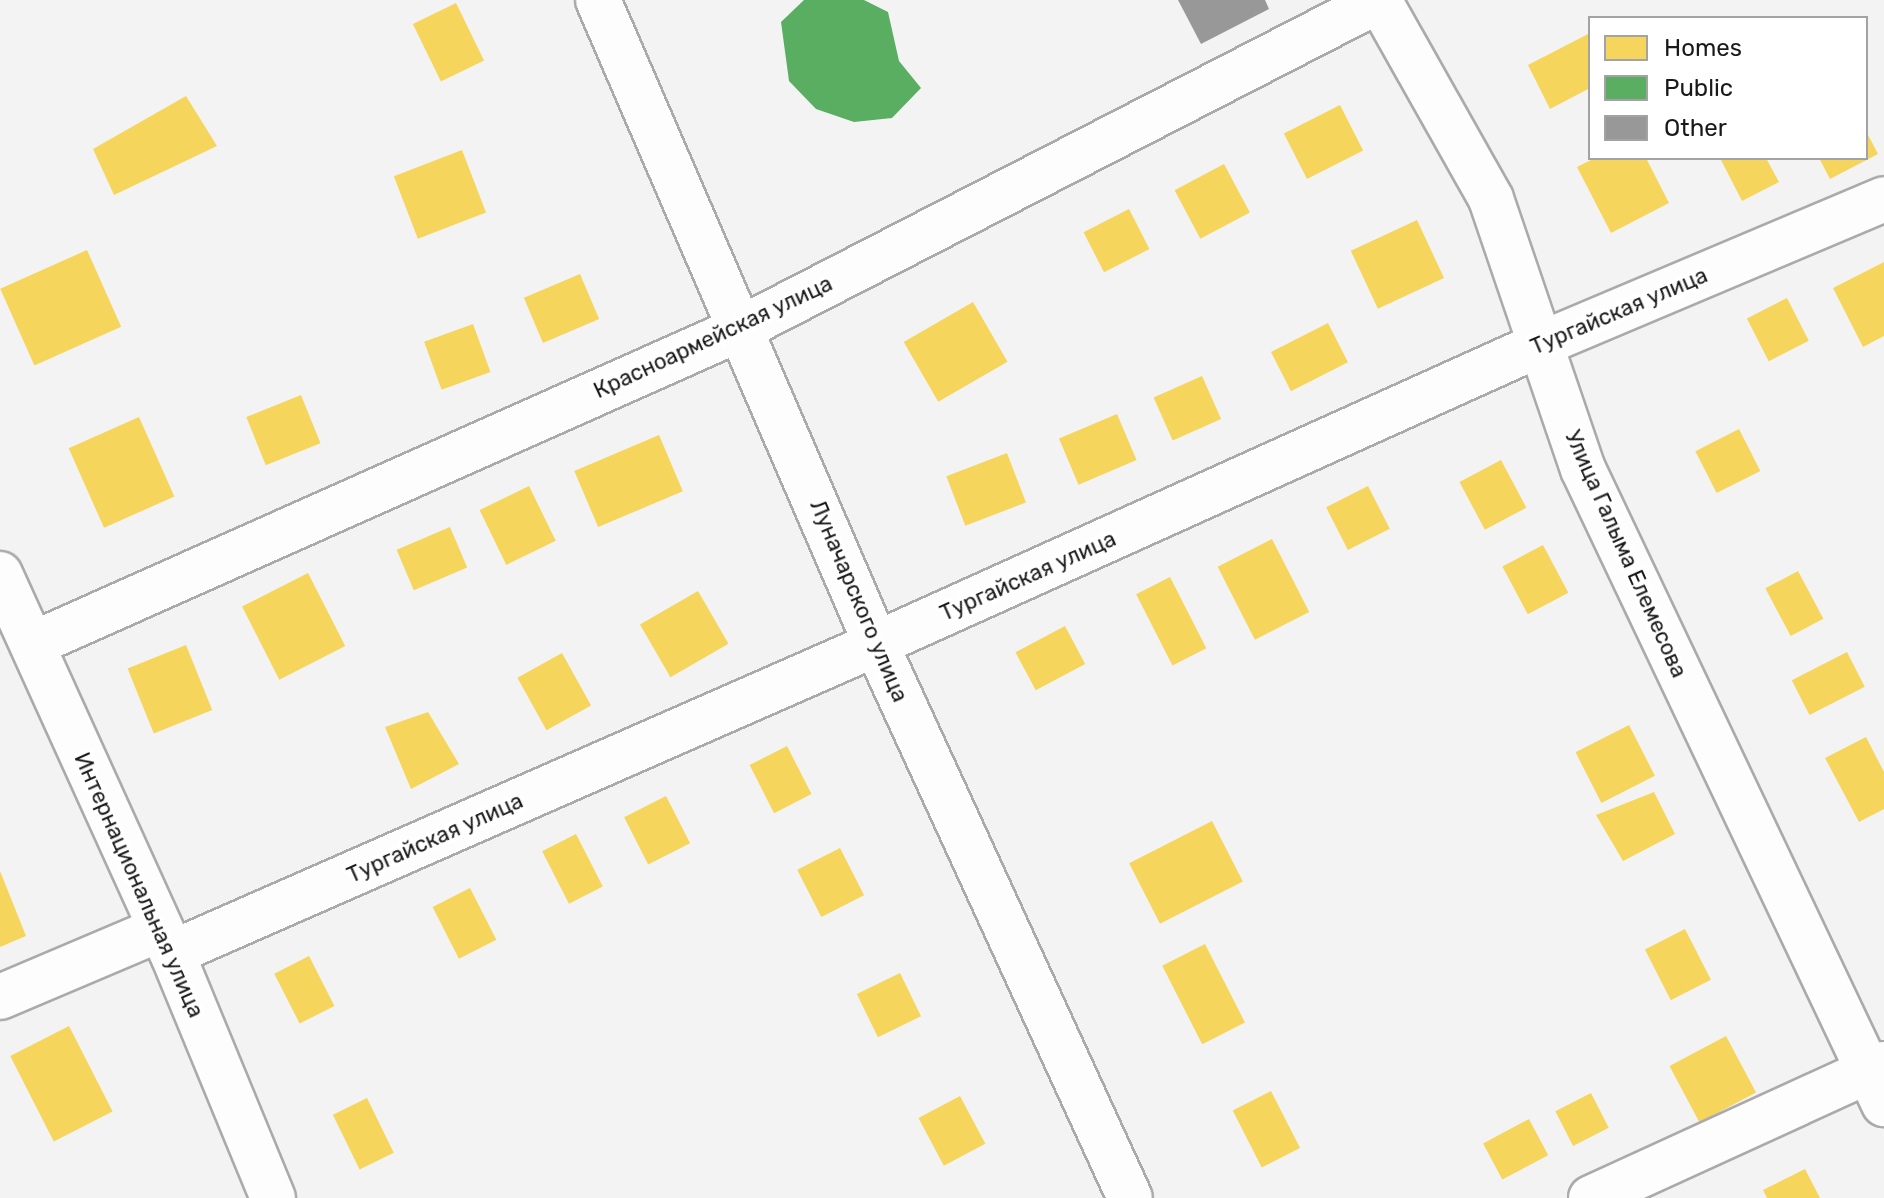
<!DOCTYPE html>
<html>
<head>
<meta charset="utf-8">
<style>
	body { margin:0 }
	#map { position:relative; width:1884px; height:1198px; overflow:hidden; background:#f3f3f4; font-family:Rubik,sans-serif }
	div>[style] { position:absolute }
	[style*='--x'] { left:calc(var(--x)*1px); top:calc(var(--y)*1px); width:calc(var(--w)*1px); rotate:calc(var(--a)*1deg) }
	.homes>* { inset:0; background:#f6d55c; transform-origin:0 0 }
	.public>* { inset:0; background:#5aae61 }
	.building>* { inset:0; background:#989898 }
	.roads { filter:drop-shadow(2px 0 #aaaaab) drop-shadow(-2px 0 #aaaaab) drop-shadow(0 2px #aaaaab) drop-shadow(0 -2px #aaaaab) }
	.minor>* { height:44px; margin:-22px; padding:0 22px; transform-origin:22px; border-radius:22px; background:#fdfdfd }
	span { translate:-50% -50%; white-space:nowrap; text-align:center; line-height:1.15; -webkit-text-stroke:8px #fff; paint-order:stroke }
	.street-label { font-size:22px; color:#19191a }
	.legend { position:absolute; left:1588px; top:16px; width:280px; height:144px; box-sizing:border-box; background:#fff; border:2px solid #a3a3a3; margin:0; padding:10px 14px; list-style:none; font-size:24px; color:#19191a }
	.legend li { display:flex; align-items:center; gap:16px; height:40px }
	.legend b { width:40px; border:2px solid #a3a3a3 }
</style>
</head>
<body>
<div id="map">
	<div class="homes">
		<i style="left:456px;top:3px;width:64px;height:48px;rotate:64deg"></i>
		<i style="clip-path:polygon(1590px 33px,1590px 88px,1550px 109px,1528px 65px)"></i>
		<i style="clip-path:polygon(186px 96px,217px 146px,114px 195px,93px 149px)"></i>
		<i style="left:1340px;top:105px;width:51px;height:63px;rotate:63deg"></i>
		<i style="clip-path:polygon(1866px 131px,1878px 154px,1830px 179px,1819px 158px,1866px 158px)"></i>
		<i style="left:462px;top:150px;width:67px;height:73px;rotate:69deg"></i>
		<i style="clip-path:polygon(1595px 158px,1646px 158px,1669px 203px,1611px 233px,1577px 167px)"></i>
		<i style="clip-path:polygon(1720px 158px,1766px 158px,1779px 182px,1742px 201px)"></i>
		<i style="left:1224px;top:164px;width:55px;height:56px;rotate:62deg"></i>
		<i style="left:1129px;top:209px;width:45px;height:51px;rotate:63deg"></i>
		<i style="left:1417px;top:220px;width:64px;height:73px;rotate:65deg"></i>
		<i style="left:87px;top:250px;width:84px;height:95px;rotate:66deg"></i>
		<i style="clip-path:polygon(1884px 262px,1884px 336px,1863px 347px,1833px 288px)"></i>
		<i style="left:580px;top:274px;width:49px;height:61px;rotate:67deg"></i>
		<i style="left:1787px;top:298px;width:48px;height:45px;rotate:63deg"></i>
		<i style="left:973px;top:302px;width:69px;height:80px;rotate:60deg"></i>
		<i style="left:1328px;top:323px;width:44px;height:64px;rotate:63deg"></i>
		<i style="left:473px;top:324px;width:51px;height:52px;rotate:70deg"></i>
		<i style="left:1202px;top:376px;width:47px;height:53px;rotate:66deg"></i>
		<i style="left:301px;top:395px;width:52px;height:59px;rotate:68deg"></i>
		<i style="left:1117px;top:414px;width:50px;height:63px;rotate:67deg"></i>
		<i style="left:139px;top:417px;width:87px;height:77px;rotate:66deg"></i>
		<i style="left:1739px;top:429px;width:47px;height:49px;rotate:63deg"></i>
		<i style="left:659px;top:435px;width:61px;height:92px;rotate:67deg"></i>
		<i style="left:1007px;top:453px;width:53px;height:65px;rotate:69deg"></i>
		<i style="left:1501px;top:460px;width:54px;height:47px;rotate:62deg"></i>
		<i style="left:529px;top:486px;width:61px;height:55px;rotate:64deg"></i>
		<i style="left:1368px;top:486px;width:48px;height:47px;rotate:63deg"></i>
		<i style="left:450px;top:527px;width:44px;height:58px;rotate:67deg"></i>
		<i style="left:1272px;top:539px;width:82px;height:61px;rotate:63deg"></i>
		<i style="left:1543px;top:545px;width:54px;height:46px;rotate:62deg"></i>
		<i style="left:1798px;top:571px;width:54px;height:37px;rotate:62deg"></i>
		<i style="left:308px;top:573px;width:82px;height:74px;rotate:63deg"></i>
		<i style="left:1170px;top:577px;width:80px;height:38px;rotate:63deg"></i>
		<i style="left:698px;top:591px;width:61px;height:67px;rotate:60deg"></i>
		<i style="left:1065px;top:626px;width:43px;height:56px;rotate:62deg"></i>
		<i style="left:186px;top:645px;width:70px;height:63px;rotate:68deg"></i>
		<i style="left:1847px;top:652px;width:39px;height:62px;rotate:63deg"></i>
		<i style="left:562px;top:653px;width:60px;height:51px;rotate:61deg"></i>
		<i style="clip-path:polygon(428px 712px,459px 764px,411px 789px,385px 727px)"></i>
		<i style="left:1629px;top:725px;width:57px;height:60px;rotate:63deg"></i>
		<i style="clip-path:polygon(1866px 737px,1884px 772px,1884px 809px,1859px 822px,1825px 758px)"></i>
		<i style="left:787px;top:746px;width:54px;height:42px;rotate:63deg"></i>
		<i style="clip-path:polygon(1654px 792px,1675px 834px,1623px 861px,1596px 815px)"></i>
		<i style="left:666px;top:796px;width:53px;height:47px;rotate:63deg"></i>
		<i style="left:1212px;top:821px;width:68px;height:93px;rotate:63deg"></i>
		<i style="left:576px;top:834px;width:59px;height:38px;rotate:63deg"></i>
		<i style="left:840px;top:848px;width:53px;height:48px;rotate:63deg"></i>
		<i style="clip-path:polygon(0 871px,26px 936px,0 947px)"></i>
		<i style="left:470px;top:888px;width:58px;height:42px;rotate:63deg"></i>
		<i style="left:1685px;top:929px;width:57px;height:45px;rotate:63deg"></i>
		<i style="left:1205px;top:944px;width:88px;height:48px;rotate:63deg"></i>
		<i style="left:309px;top:956px;width:56px;height:39px;rotate:63deg"></i>
		<i style="left:900px;top:973px;width:48px;height:48px;rotate:64deg"></i>
		<i style="left:69px;top:1026px;width:96px;height:66px;rotate:63deg"></i>
		<i style="left:1726px;top:1036px;width:64px;height:64px;rotate:62deg"></i>
		<i style="left:1271px;top:1091px;width:64px;height:43px;rotate:63deg"></i>
		<i style="left:1591px;top:1093px;width:39px;height:40px;rotate:63deg"></i>
		<i style="left:960px;top:1096px;width:54px;height:47px;rotate:62deg"></i>
		<i style="left:367px;top:1098px;width:61px;height:38px;rotate:64deg"></i>
		<i style="left:1529px;top:1119px;width:41px;height:52px;rotate:62deg"></i>
		<i style="clip-path:polygon(1805px 1169px,1820px 1198px,1767px 1198px,1763px 1190px)"></i>
	</div>
	<div class="public">
		<i style="clip-path:polygon(804px 0,864px 0,888px 12px,899px 61px,921px 88px,892px 118px,854px 122px,816px 109px,789px 81px,781px 22px)"></i>
	</div>
	<div class="building">
		<i style="clip-path:polygon(1178px 0,1265px 0,1269px 9px,1201px 44px)"></i>
	</div>
	<div class="roads">
		<div class="minor">
			<i style="--x:598;--y:0;--w:701;--a:66.65"></i>
			<i style="--x:876;--y:644;--w:609;--a:65.37"></i>
			<i style="--x:1379;--y:0;--w:228;--a:60.6"></i>
			<i style="--x:1491;--y:199;--w:285;--a:71.2"></i>
			<i style="--x:1583;--y:469;--w:703;--a:64.64"></i>
			<i style="--x:0;--y:574;--w:416;--a:65.6"></i>
			<i style="--x:172;--y:953;--w:265;--a:67.6"></i>
			<i style="--x:33;--y:644;--w:776;--a:-24.02"></i>
			<i style="--x:742;--y:328;--w:717;--a:-27.21"></i>
			<i style="--x:172;--y:953;--w:769;--a:-23.7"></i>
			<i style="--x:876;--y:644;--w:730;--a:-24.28"></i>
			<i style="--x:1541;--y:344;--w:372;--a:-22.9"></i>
			<i style="--x:0;--y:997;--w:174;--a:-23"></i>
			<i style="--x:1591;--y:1198;--w:322;--a:-24.6"></i>
		</div>
	</div>
	<div class="street-label">
		<span style="left:1619px;top:311px;rotate:-23deg">Тургайская улица</span>
		<span style="left:713px;top:337px;rotate:-25deg">Красноармейская улица</span>
		<span style="left:1626px;top:554px;rotate:66deg">Улица Галыма Елемесова</span>
		<span style="left:1028px;top:576px;rotate:-24deg">Тургайская улица</span>
		<span style="left:859px;top:601px;rotate:67deg">Луначарского улица</span>
		<span style="left:435px;top:838px;rotate:-24deg">Тургайская улица</span>
		<span style="left:139px;top:885px;rotate:66deg">Интернациональная улица</span>
	</div>
	<ul class="legend">
	<li><b style="height:22px;background:#f6d55c"></b>Homes</li>
	<li><b style="height:22px;background:#5aae61"></b>Public</li>
	<li><b style="height:22px;background:#989898"></b>Other</li>
	</ul>
</div>
</body>
</html>
